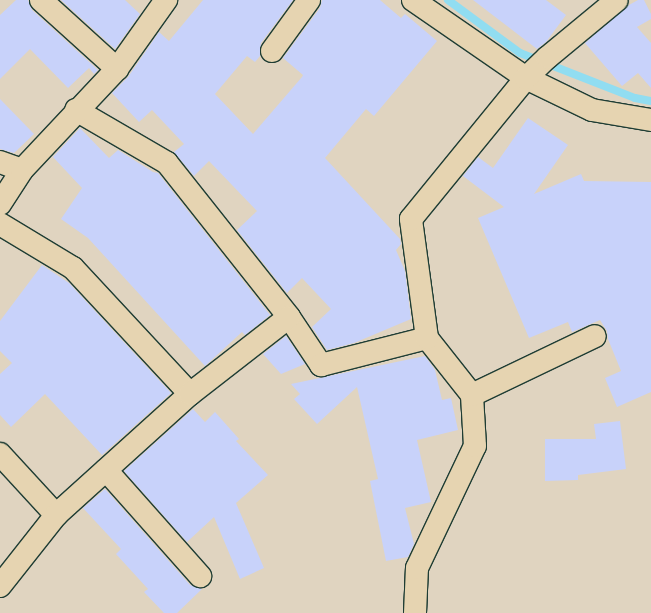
<!DOCTYPE html>
<html>
<head>
<meta charset="utf-8">
<style>
	body { margin:0 }
	#map { position:relative; width:651px; height:613px; overflow:hidden; background:#e0d4c0; font-family:"Comic Neue",sans-serif }
	div>[style] { position:absolute }
	[style*='--x'] { left:calc(var(--x)*1px); top:calc(var(--y)*1px); width:calc(var(--w)*1px); rotate:calc(var(--a)*1deg) }
	.stream>* { height:8px; margin:-4px; padding:0 4px; transform-origin:4px; border-radius:4px; background:#91ddf1 }
	.building>* { inset:0; background:#c8d2fa }
	.roads { filter:drop-shadow(1px 0 #1f3d34) drop-shadow(-1px 0 #1f3d34) drop-shadow(0 1px #1f3d34) drop-shadow(0 -1px #1f3d34) }
	.street>* { height:22px; margin:-11px; padding:0 11px; transform-origin:11px; border-radius:11px; background:#e6d4b1 }
	span { translate:-50% -50%; white-space:nowrap; text-align:center; line-height:1.15; -webkit-text-stroke:5px #e6d4b1; paint-order:stroke }
</style>
</head>
<body>
<div id="map">
	<div class="stream">
		<i style="--x:448;--y:0;--w:89;--a:36.4"></i>
		<i style="--x:520;--y:53;--w:123;--a:21.4"></i>
		<i style="--x:635;--y:98;--w:16;--a:11"></i>
	</div>
	<div class="building">
		<i style="clip-path:polygon(16px 0,28px 0,32px 10px,98px 70px,94px 74px,89px 68px,68px 88px,30px 49px,0 79px,0 15px)"></i>
		<i style="clip-path:polygon(61px 0,125px 0,140px 14px,115px 49px)"></i>
		<i style="clip-path:polygon(203px 0,293px 0,261px 43px,260px 56px,255px 62px,247px 56px,215px 94px,253px 134px,302px 77px,303px 75px,283px 58px,320px 8px,322px 0,380px 0,401px 18px,405px 14px,437px 41px,374px 116px,366px 109px,325px 158px,400px 239px,401px 244px,396px 250px,405px 271px,411px 319px,354px 343px,327px 350px,312px 327px,331px 309px,302px 278px,287px 293px,237px 230px,257px 211px,209px 161px,194px 176px,174px 152px,184px 144px,152px 110px,139px 122px,112px 93px,128px 77px,159px 32px,169px 41px)"></i>
		<i style="clip-path:polygon(473px 0,546px 0,566px 15px,546px 42px,537px 49px)"></i>
		<i style="clip-path:polygon(638px 0,644px 0,651px 14px,651px 19px,637px 27px,651px 43px,651px 88px,638px 73px,622px 86px,585px 43px,629px 5px)"></i>
		<i style="clip-path:polygon(0 99px,34px 134px,14px 153px,0 149px)"></i>
		<i style="clip-path:polygon(528px 118px,568px 145px,534px 194px,581px 174px,584px 181px,651px 182px,651px 392px,617px 407px,605px 378px,621px 371px,608px 339px,607px 331px,600px 320px,572px 332px,568px 322px,529px 338px,478px 218px,504px 207px,463px 176px,478px 157px,493px 168px)"></i>
		<i style="clip-path:polygon(80px 128px,109px 158px,118px 150px,153px 172px,158px 173px,270px 315px,245px 335px,242px 332px,205px 366px,88px 238px,61px 219px,82px 188px,53px 157px)"></i>
		<i style="clip-path:polygon(42px 265px,69px 283px,171px 393px,102px 455px,45px 394px,11px 427px,0 415px,0 374px,12px 363px,0 351px,0 321px)"></i>
		<i style="clip-path:polygon(286px 336px,305px 364px,281px 374px,263px 354px)"></i>
		<i style="clip-path:polygon(425px 356px,435px 370px,442px 400px,451px 398px,458px 430px,417px 440px,431px 502px,405px 508px,414px 544px,408px 557px,386px 561px,370px 481px,378px 479px,357px 387px,317px 424px,294px 399px,300px 394px,291px 384px)"></i>
		<i style="clip-path:polygon(193px 409px,205px 422px,215px 412px,239px 439px,236px 441px,268px 475px,236px 503px,264px 568px,240px 579px,214px 517px,187px 542px,124px 471px)"></i>
		<i style="clip-path:polygon(620px 421px,626px 469px,578px 475px,578px 480px,545px 481px,545px 439px,596px 439px,594px 424px)"></i>
		<i style="clip-path:polygon(105px 489px,190px 585px,202px 589px,177px 613px,164px 613px,144px 592px,148px 589px,116px 554px,121px 549px,83px 508px)"></i>
	</div>
	<div class="roads">
		<div class="street">
			<i style="--x:41;--y:0;--w:103;--a:42.2"></i>
			<i style="--x:413;--y:0;--w:137;--a:34.6"></i>
			<i style="--x:526;--y:78;--w:73;--a:25.9"></i>
			<i style="--x:592;--y:110;--w:60;--a:9.6"></i>
			<i style="--x:272;--y:51;--w:63;--a:-54"></i>
			<i style="--x:76;--y:110;--w:105;--a:30.2"></i>
			<i style="--x:167;--y:163;--w:196;--a:51.6"></i>
			<i style="--x:289;--y:317;--w:58;--a:56.3"></i>
			<i style="--x:321;--y:365;--w:109;--a:-14.3"></i>
			<i style="--x:0;--y:162;--w:23;--a:20"></i>
			<i style="--x:0;--y:204;--w:40;--a:-57.1"></i>
			<i style="--x:22;--y:170;--w:139;--a:-46.8"></i>
			<i style="--x:117;--y:69;--w:85;--a:-54.6"></i>
			<i style="--x:0;--y:224;--w:85;--a:31.1"></i>
			<i style="--x:73;--y:268;--w:172;--a:47.1"></i>
			<i style="--x:472;--y:395;--w:136;--a:-25.6"></i>
			<i style="--x:0;--y:454;--w:83;--a:47.4"></i>
			<i style="--x:106;--y:470;--w:142;--a:48.4"></i>
			<i style="--x:0;--y:586;--w:90;--a:-51.7"></i>
			<i style="--x:56;--y:515;--w:181;--a:-42.1"></i>
			<i style="--x:190;--y:394;--w:125;--a:-37.9"></i>
			<i style="--x:415;--y:613;--w:45;--a:-87.5"></i>
			<i style="--x:417;--y:568;--w:135;--a:-64.6"></i>
			<i style="--x:475;--y:446;--w:51;--a:-93.4"></i>
			<i style="--x:472;--y:395;--w:73;--a:-128.3"></i>
			<i style="--x:427;--y:338;--w:120;--a:-97.7"></i>
			<i style="--x:411;--y:219;--w:182;--a:-50.8"></i>
			<i style="--x:526;--y:78;--w:30;--a:-44"></i>
			<i style="--x:548;--y:57;--w:89;--a:-39.6"></i>
		</div>
	</div>
</div>
</body>
</html>
